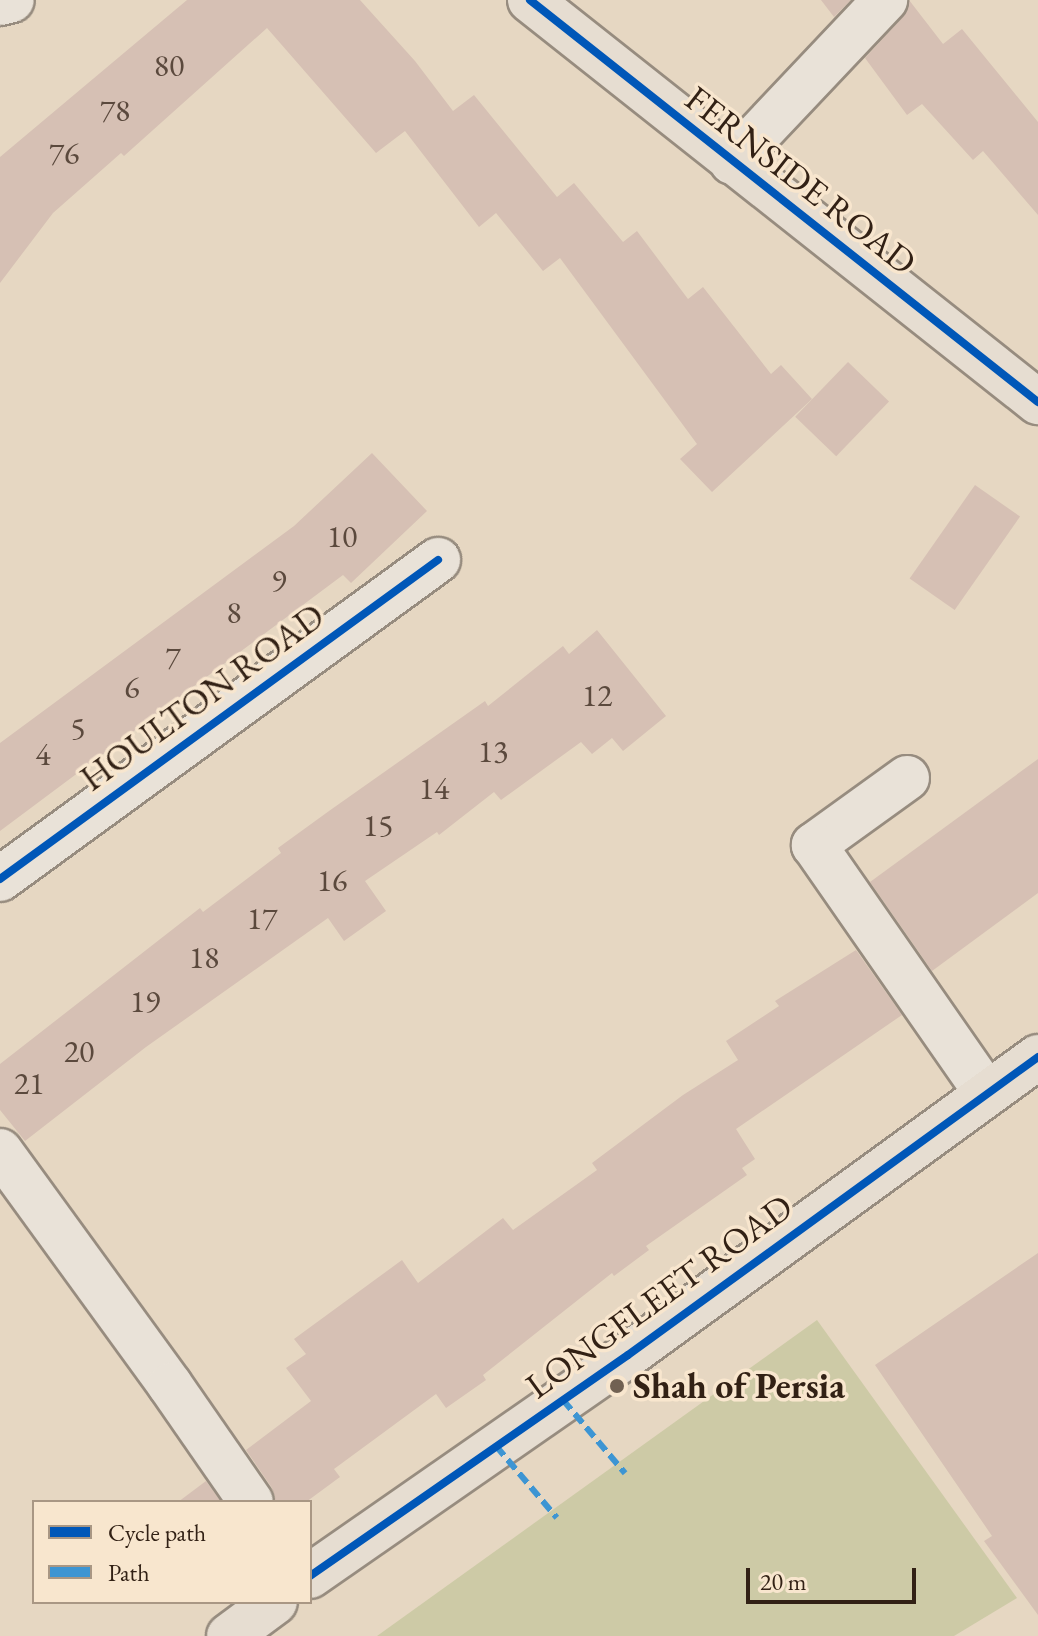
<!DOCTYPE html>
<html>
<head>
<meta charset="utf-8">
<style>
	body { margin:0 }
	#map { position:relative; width:1038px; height:1636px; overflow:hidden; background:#e6d7c2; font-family:"EB Garamond",serif }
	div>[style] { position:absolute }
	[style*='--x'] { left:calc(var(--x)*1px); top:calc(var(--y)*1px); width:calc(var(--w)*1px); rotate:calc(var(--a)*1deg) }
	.green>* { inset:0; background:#cdcaa6 }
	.building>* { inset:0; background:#d6c0b4; transform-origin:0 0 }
	.roads { filter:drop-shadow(2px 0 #978c7f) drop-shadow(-2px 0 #978c7f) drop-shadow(0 2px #978c7f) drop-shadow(0 -2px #978c7f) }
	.minor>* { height:44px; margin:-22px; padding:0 22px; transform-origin:22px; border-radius:22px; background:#e9e2d8 }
	.major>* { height:44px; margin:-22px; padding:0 22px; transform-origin:22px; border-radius:22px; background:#e6ddd1 }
	.highway>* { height:44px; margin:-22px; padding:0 22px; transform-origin:22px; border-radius:22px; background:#e6ddd1 }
	.quiet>* { height:6px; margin-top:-3px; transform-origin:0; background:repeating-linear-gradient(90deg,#3d95d3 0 12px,transparent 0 18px) }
	.cycleway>* { height:8px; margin:-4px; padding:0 4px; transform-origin:4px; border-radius:4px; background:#0057b8 }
	.dots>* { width:22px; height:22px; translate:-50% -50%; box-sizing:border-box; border:4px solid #f8e6ce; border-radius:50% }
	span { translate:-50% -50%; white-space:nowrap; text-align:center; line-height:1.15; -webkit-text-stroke:7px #f8e6ce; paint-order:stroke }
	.number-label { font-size:32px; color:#5b493d }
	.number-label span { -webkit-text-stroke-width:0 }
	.street-label { font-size:36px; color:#322115 }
	.poi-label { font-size:36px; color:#322115; font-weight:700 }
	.left { translate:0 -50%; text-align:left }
	.legend { position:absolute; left:32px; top:1500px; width:280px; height:104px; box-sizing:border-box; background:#f8e6ce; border:2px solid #a99784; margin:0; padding:10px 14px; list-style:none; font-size:24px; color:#322115 }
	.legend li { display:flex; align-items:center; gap:16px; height:40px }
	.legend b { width:40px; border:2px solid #a99784 }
	.scale { position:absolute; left:746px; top:1568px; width:170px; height:36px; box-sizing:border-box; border:4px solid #322115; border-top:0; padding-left:10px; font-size:24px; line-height:28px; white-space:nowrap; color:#322115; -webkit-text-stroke:6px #f8e6ce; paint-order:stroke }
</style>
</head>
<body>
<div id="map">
	<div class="green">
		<i style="clip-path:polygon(817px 1320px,1017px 1598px,954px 1636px,377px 1636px)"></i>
	</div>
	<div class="building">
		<i style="clip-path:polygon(187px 0,360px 0,415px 61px,453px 111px,474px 95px,557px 197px,574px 183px,623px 242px,637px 231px,688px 299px,703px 287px,771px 374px,781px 365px,812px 399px,712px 492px,680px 459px,697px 444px,560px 258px,543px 271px,496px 213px,479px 227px,405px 131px,376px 153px,267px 28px,124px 156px,121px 153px,53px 213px,0 283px,0 157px)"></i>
		<i style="clip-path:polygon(821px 0,851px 0,834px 17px)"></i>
		<i style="clip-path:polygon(909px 0,943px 44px,962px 29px,1038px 122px,1038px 215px,983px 151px,973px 160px,922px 104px,907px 115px,865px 58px,903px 17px)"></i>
		<i style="left:848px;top:362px;width:57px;height:76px;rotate:44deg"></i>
		<i style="clip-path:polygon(372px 453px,427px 511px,351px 583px,343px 575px,0 831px,0 743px,294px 526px)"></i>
		<i style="left:975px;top:485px;width:55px;height:114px;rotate:35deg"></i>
		<i style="clip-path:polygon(597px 630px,666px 716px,623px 751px,612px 738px,592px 754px,581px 742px,501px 800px,494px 792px,439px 835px,437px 832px,365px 881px,386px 911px,344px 941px,328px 918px,146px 1047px,25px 1141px,0 1110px,0 1064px,200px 908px,203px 912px,281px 853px,278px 848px,329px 811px,485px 701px,488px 706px,563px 646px,569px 654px)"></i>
		<i style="clip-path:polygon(1038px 759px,1038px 893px,932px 971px,870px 882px)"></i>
		<i style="clip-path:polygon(856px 950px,902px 1015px,736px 1129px,755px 1159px,742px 1168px,747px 1175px,646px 1246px,649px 1250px,614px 1276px,612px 1273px,483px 1375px,486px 1380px,446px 1408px,436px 1394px,334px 1469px,340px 1477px,306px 1502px,276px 1502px,272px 1488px,246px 1450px,311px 1401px,286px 1368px,306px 1354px,294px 1339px,402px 1260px,418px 1283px,503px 1218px,513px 1230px,597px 1170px,592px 1163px,683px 1095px,738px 1060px,726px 1041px,779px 1006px,775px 1001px)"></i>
		<i style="clip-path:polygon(1038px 1253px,1038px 1615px,984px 1541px,992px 1536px,875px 1365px)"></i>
		<i style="clip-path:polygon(206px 1481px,221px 1502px,178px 1502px)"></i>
	</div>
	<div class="roads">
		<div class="minor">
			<i style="--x:0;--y:3;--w:12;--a:-14"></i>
			<i style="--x:732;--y:162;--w:223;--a:-46.6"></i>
			<i style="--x:907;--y:778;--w:115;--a:144.2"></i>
			<i style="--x:814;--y:845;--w:303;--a:55.2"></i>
			<i style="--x:0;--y:879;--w:542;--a:-36.07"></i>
			<i style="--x:0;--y:1151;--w:289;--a:54"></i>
			<i style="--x:170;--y:1385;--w:142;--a:55.3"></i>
		</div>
		<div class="major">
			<i style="--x:310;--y:1576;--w:387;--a:-34.8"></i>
			<i style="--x:628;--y:1355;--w:507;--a:-36.01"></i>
			<i style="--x:229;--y:1636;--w:57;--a:-36.5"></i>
		</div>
		<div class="highway">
			<i style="--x:530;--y:0;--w:648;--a:38.36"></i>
		</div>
	</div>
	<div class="quiet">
		<i style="--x:563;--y:1400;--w:96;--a:49.7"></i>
		<i style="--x:496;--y:1446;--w:94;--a:49.7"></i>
	</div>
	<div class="cycleway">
		<i style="--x:530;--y:0;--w:648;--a:38.36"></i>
		<i style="--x:0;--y:879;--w:542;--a:-36.07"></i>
		<i style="--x:310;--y:1576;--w:387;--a:-34.8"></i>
		<i style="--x:628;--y:1355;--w:507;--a:-36.01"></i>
	</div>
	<div class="dots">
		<i style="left:617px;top:1386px;background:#716152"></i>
	</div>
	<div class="number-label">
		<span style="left:169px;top:65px">80</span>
		<span style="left:115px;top:110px">78</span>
		<span style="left:64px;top:153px">76</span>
		<span style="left:342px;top:536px">10</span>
		<span style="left:279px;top:580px">9</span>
		<span style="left:234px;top:612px">8</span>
		<span style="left:173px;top:657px">7</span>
		<span style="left:132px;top:687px">6</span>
		<span style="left:597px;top:695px">12</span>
		<span style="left:78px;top:728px">5</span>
		<span style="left:493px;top:751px">13</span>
		<span style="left:43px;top:754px">4</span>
		<span style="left:434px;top:788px">14</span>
		<span style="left:378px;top:825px">15</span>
		<span style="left:332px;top:880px">16</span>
		<span style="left:262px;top:918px">17</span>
		<span style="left:204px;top:957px">18</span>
		<span style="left:145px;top:1001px">19</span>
		<span style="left:79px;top:1051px">20</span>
		<span style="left:29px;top:1083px">21</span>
	</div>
	<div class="street-label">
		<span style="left:801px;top:180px;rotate:38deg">FERNSIDE ROAD</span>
		<span style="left:202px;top:697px;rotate:-36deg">HOULTON ROAD</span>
		<span style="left:659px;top:1296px;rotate:-36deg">LONGFLEET ROAD</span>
	</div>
	<div class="poi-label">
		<span class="left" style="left:633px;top:1386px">Shah of Persia</span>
	</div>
	<ul class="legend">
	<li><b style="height:10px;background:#0057b8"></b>Cycle path</li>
	<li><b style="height:10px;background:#3d95d3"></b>Path</li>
	</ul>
	<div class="scale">20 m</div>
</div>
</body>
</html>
